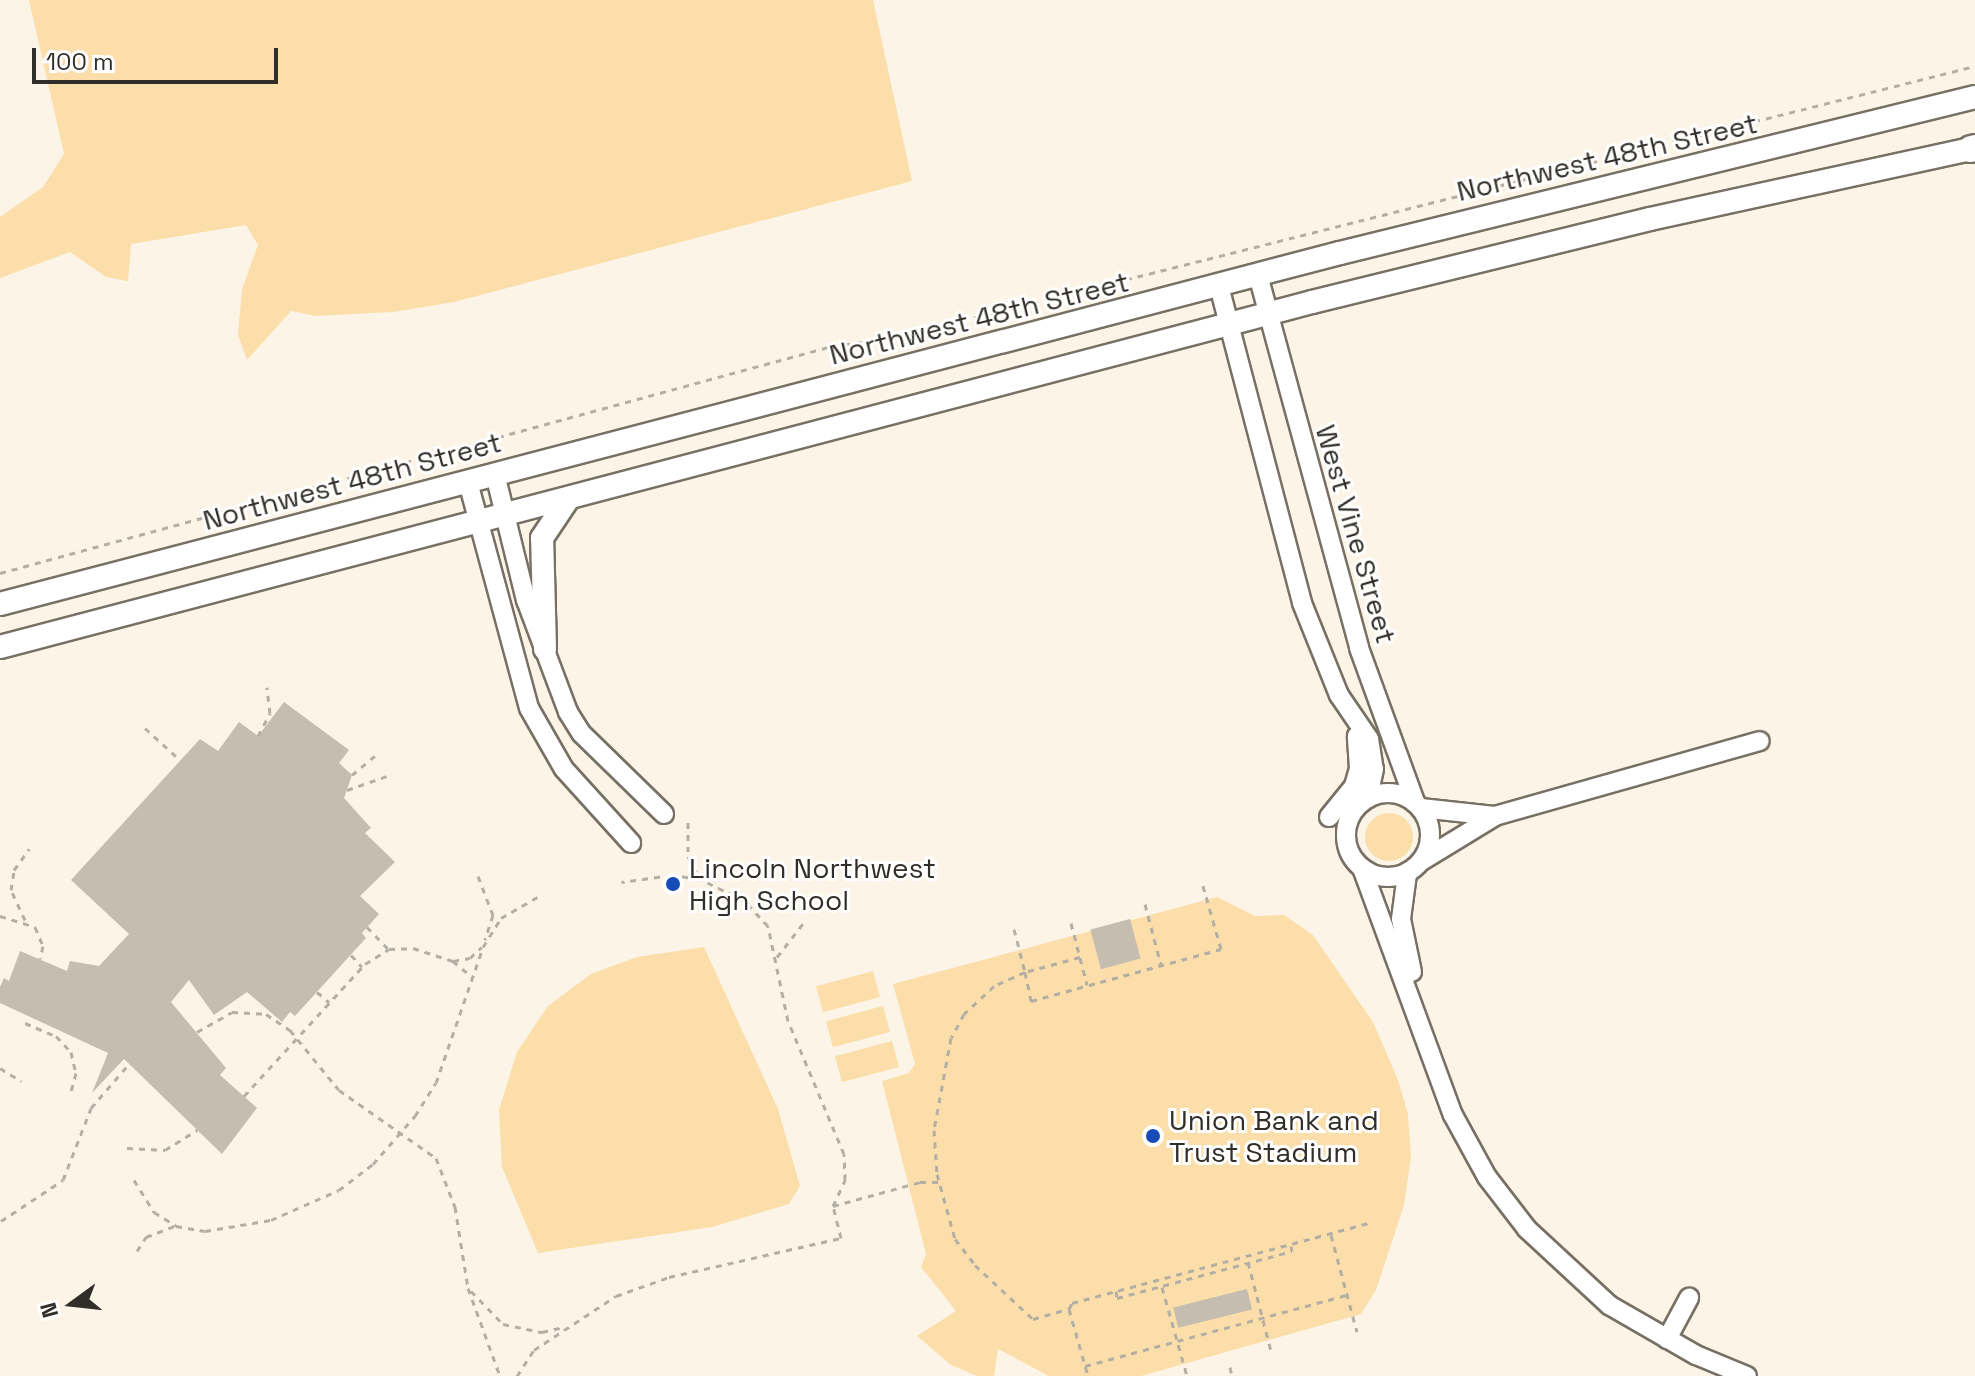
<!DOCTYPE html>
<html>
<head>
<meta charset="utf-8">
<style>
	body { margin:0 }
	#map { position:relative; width:1975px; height:1376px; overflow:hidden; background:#fcf5e7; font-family:"Space Grotesk",sans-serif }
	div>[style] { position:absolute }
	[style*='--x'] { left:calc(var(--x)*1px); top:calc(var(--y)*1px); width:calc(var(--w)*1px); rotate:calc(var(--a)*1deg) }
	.green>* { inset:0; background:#fbdeaa; transform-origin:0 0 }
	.round { border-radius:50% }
	.building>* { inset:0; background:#c4bdb0; transform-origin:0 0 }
	.path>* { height:3px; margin-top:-1.5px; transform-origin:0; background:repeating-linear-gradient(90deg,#b4afa4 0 6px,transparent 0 12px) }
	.roads { filter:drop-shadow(2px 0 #777064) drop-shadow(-2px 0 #777064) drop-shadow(0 2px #777064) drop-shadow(0 -2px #777064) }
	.minor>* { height:18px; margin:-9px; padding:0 9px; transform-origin:9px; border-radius:9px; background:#fff }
	.minor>.ring { margin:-9px; padding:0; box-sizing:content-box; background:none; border:18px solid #fff; border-radius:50% }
	.major>* { height:22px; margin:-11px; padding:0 11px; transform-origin:11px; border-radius:11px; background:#fff }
	.highway>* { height:26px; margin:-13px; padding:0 13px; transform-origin:13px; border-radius:13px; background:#fff }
	.dots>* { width:22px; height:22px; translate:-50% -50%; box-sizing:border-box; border:4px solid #fff; border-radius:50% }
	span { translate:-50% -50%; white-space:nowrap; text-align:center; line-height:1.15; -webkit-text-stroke:6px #fff; paint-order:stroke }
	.street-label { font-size:28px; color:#312e29 }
	.poi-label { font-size:28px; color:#312e29 }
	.left { translate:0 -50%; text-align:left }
	.north { position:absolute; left:32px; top:1264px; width:80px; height:80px; -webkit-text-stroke:6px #fff; paint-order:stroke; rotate:255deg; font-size:22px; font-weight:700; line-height:32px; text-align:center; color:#312e29 }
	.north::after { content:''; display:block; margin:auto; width:28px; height:36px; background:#312e29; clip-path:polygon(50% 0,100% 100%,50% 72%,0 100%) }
	.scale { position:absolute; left:32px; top:48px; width:246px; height:36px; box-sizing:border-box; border:4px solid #312e29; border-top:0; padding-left:10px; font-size:24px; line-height:28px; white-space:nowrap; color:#312e29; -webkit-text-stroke:6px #fff; paint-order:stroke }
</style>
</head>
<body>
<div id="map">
	<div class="green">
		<i style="clip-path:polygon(29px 0,873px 0,912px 181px,454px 302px,393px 312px,316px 316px,291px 311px,247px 360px,238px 335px,242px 289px,258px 245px,246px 225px,131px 244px,128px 281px,106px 277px,70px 252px,0 278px,0 217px,43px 187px,64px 154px)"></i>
		<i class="round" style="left:1365px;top:813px;width:48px;height:48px"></i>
		<i style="clip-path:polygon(1217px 897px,1255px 916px,1284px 915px,1313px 935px,1373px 1022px,1398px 1080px,1408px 1114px,1411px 1157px,1404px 1205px,1376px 1290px,1361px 1314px,1141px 1376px,1049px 1376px,998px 1349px,994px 1376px,977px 1376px,951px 1365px,917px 1336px,956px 1311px,921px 1267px,926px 1254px,882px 1081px,909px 1073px,915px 1064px,893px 984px)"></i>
		<i style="clip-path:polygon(704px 947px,778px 1109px,800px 1186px,789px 1204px,712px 1227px,538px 1253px,502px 1167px,499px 1110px,517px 1052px,548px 1006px,591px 974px,637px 957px)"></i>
		<i style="left:873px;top:971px;width:27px;height:59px;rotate:75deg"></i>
		<i style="left:883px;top:1006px;width:27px;height:59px;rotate:75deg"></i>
		<i style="left:892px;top:1041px;width:27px;height:59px;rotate:75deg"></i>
	</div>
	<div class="building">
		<i style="clip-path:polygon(284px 702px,349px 750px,339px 763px,352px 775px,344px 798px,371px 828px,365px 833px,395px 862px,360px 896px,379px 914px,362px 933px,366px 938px,295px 1016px,290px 1012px,282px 1022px,247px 992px,214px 1015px,189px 980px,171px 1002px,226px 1068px,220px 1075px,257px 1108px,222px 1154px,124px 1059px,92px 1093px,108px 1053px,0 1003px,0 987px,4px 978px,9px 981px,20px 951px,67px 971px,70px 961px,99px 966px,129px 934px,71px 880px,200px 739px,218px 751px,239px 722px,258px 736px)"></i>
		<i style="left:1130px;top:919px;width:41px;height:41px;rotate:75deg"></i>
		<i style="left:1247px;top:1289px;width:21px;height:76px;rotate:76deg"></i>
	</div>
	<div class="path">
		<i style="--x:0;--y:573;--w:862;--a:-15.26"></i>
		<i style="--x:832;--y:346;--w:62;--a:-7.5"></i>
		<i style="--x:893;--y:338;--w:1116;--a:-14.11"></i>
		<i style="--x:145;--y:728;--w:47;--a:42.4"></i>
		<i style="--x:258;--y:736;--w:26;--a:-62"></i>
		<i style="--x:270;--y:713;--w:26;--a:-97"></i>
		<i style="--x:352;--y:775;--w:31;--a:-40"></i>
		<i style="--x:347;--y:790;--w:42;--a:-19.3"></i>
		<i style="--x:688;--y:822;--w:34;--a:90"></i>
		<i style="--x:688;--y:856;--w:26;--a:62"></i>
		<i style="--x:478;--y:876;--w:42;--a:69"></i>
		<i style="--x:493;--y:915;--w:26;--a:108"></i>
		<i style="--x:1145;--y:904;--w:63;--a:75.3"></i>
		<i style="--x:0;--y:916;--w:37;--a:17"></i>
		<i style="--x:35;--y:927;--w:21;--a:67"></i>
		<i style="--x:43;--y:946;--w:13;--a:103"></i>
		<i style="--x:25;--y:920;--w:33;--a:-115"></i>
		<i style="--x:11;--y:890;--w:20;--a:-81"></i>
		<i style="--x:14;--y:870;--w:26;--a:-54"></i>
		<i style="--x:1071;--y:923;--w:64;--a:75.5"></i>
		<i style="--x:367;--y:927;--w:32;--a:46"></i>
		<i style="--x:1014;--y:929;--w:44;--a:75.7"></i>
		<i style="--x:1025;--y:972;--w:34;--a:156"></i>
		<i style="--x:994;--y:986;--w:41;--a:137"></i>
		<i style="--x:964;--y:1014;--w:27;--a:118"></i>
		<i style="--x:951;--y:1038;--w:94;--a:100.5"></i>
		<i style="--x:934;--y:1130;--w:44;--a:86.1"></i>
		<i style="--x:937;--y:1174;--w:67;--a:74.5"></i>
		<i style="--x:955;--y:1239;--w:33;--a:52"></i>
		<i style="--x:975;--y:1265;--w:79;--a:43"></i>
		<i style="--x:1033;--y:1319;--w:37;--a:-16"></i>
		<i style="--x:1069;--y:1309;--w:70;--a:74.2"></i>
		<i style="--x:351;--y:955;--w:16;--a:47"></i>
		<i style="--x:777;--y:957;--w:46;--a:-52.1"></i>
		<i style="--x:1080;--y:957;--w:57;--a:164.7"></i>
		<i style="--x:1025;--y:972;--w:30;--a:78"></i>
		<i style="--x:1031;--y:1001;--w:197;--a:-15.3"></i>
		<i style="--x:1221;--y:949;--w:66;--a:-105.9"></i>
		<i style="--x:453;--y:961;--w:26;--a:40"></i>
		<i style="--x:317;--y:992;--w:16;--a:40"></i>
		<i style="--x:25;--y:1023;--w:34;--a:23"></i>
		<i style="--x:56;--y:1036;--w:22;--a:47"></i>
		<i style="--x:71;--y:1052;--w:22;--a:77"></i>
		<i style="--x:76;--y:1073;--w:23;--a:105"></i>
		<i style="--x:197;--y:1032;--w:40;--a:-29.7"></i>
		<i style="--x:232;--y:1012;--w:34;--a:3"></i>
		<i style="--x:266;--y:1014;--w:29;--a:34"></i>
		<i style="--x:290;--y:1030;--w:77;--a:50.8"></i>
		<i style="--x:339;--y:1090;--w:118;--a:35"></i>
		<i style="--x:436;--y:1158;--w:53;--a:68.8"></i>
		<i style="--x:455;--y:1207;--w:82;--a:80.9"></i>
		<i style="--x:468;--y:1288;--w:94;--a:70"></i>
		<i style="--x:0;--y:1068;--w:25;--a:32"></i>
		<i style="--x:244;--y:1096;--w:179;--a:-47.5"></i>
		<i style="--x:365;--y:964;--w:28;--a:-32"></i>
		<i style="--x:389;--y:949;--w:24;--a:-2"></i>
		<i style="--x:413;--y:948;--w:42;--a:18"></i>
		<i style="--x:453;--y:961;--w:17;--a:-10"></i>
		<i style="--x:470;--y:958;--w:16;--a:-43"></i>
		<i style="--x:127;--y:1148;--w:38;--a:3"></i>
		<i style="--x:165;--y:1150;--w:38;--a:-32"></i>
		<i style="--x:134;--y:1180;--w:38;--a:58"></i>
		<i style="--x:154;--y:1212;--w:26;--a:32"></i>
		<i style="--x:176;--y:1226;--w:29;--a:10"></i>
		<i style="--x:205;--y:1231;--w:67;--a:-9.5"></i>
		<i style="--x:271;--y:1220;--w:74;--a:-23.8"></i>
		<i style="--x:339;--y:1190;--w:43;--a:-37.4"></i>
		<i style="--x:373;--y:1164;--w:64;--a:-48.8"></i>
		<i style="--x:415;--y:1116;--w:39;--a:-58"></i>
		<i style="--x:436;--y:1083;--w:144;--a:-70.9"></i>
		<i style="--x:483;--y:947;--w:34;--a:-58"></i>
		<i style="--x:501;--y:918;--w:46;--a:-29.9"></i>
		<i style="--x:833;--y:1206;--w:90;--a:-15.4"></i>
		<i style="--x:920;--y:1182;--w:18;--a:0"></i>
		<i style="--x:1;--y:1221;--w:74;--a:-33.5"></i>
		<i style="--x:63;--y:1180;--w:77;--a:-68.7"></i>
		<i style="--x:91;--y:1108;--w:58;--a:-49.2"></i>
		<i style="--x:1331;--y:1235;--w:100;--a:75"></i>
		<i style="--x:137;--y:1251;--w:17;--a:-57"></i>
		<i style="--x:146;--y:1237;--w:31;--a:-21"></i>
		<i style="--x:1248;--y:1262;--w:96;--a:75.5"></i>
		<i style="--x:1162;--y:1287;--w:92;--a:74.3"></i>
		<i style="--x:471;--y:1291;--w:46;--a:45.9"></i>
		<i style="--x:503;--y:1324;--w:40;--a:12"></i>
		<i style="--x:542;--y:1332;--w:23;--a:-13"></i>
		<i style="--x:1116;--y:1291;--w:7;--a:82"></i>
		<i style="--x:1117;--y:1298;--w:181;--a:-15"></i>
		<i style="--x:1292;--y:1251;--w:5;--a:-101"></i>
		<i style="--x:1069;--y:1309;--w:7;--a:-63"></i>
		<i style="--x:1072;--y:1303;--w:308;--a:-15.1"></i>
		<i style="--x:1085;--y:1366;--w:271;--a:-15.2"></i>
		<i style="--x:1230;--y:1367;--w:9;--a:77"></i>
		<i style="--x:517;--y:1376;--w:31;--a:-57"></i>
		<i style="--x:534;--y:1350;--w:98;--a:-33.4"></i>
		<i style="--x:616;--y:1296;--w:56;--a:-19.7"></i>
		<i style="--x:669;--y:1277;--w:176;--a:-12.8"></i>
		<i style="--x:841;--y:1238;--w:33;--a:-104"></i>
		<i style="--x:833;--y:1206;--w:29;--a:-65"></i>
		<i style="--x:845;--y:1180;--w:26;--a:-92"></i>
		<i style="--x:844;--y:1154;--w:144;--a:-112.8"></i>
		<i style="--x:788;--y:1021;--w:97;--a:-101.9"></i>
		<i style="--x:768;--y:926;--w:34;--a:-133"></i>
		<i style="--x:745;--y:901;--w:50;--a:-153.9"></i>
		<i style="--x:700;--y:879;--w:28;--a:-172"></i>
		<i style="--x:672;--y:875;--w:51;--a:172.2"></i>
	</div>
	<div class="roads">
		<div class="minor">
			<i style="--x:1258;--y:275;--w:386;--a:74.8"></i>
			<i style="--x:1359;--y:648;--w:164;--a:70"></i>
			<i style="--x:1219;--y:286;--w:328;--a:75.3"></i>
			<i style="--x:1302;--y:603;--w:99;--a:68.1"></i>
			<i style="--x:1339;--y:695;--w:53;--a:55.7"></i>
			<i style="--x:1369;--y:739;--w:30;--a:81"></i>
			<i style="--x:1374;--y:769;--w:30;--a:102"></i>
			<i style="--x:495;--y:474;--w:130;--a:76.2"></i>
			<i style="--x:526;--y:600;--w:120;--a:69.4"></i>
			<i style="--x:568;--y:712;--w:25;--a:58"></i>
			<i style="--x:581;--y:733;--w:116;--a:44.3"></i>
			<i style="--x:468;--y:482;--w:234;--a:74.9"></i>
			<i style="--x:529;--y:708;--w:70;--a:60.2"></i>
			<i style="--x:564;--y:769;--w:100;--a:47.8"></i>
			<i class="ring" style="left:1346px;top:793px;width:66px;height:66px"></i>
			<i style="--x:1421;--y:808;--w:74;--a:6.2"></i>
			<i style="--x:1329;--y:817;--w:40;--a:-51"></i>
			<i style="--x:1354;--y:786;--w:19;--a:-74"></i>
			<i style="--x:1359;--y:768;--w:32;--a:-94"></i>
			<i style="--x:1423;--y:860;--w:84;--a:-31.4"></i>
			<i style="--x:1495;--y:816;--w:275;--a:-15.8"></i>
			<i style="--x:1362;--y:868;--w:263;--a:69.8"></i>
			<i style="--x:1453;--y:1115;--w:71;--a:61.3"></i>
			<i style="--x:1487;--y:1177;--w:66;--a:52.4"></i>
			<i style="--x:1527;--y:1229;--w:112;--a:42.8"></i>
			<i style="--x:1609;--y:1305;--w:100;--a:29.9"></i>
			<i style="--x:1696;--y:1355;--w:55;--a:22.4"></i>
			<i style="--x:1407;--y:874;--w:45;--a:97.6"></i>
			<i style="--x:1401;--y:919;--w:54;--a:78.3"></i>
			<i style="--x:1667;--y:1339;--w:47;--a:-61.8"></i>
		</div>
		<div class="major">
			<i style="--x:0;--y:604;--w:1385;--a:-14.68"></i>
			<i style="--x:1340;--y:253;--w:654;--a:-13.8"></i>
			<i style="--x:0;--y:647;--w:1357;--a:-14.73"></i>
			<i style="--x:1312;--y:302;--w:348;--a:-13.8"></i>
			<i style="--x:1650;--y:219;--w:333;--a:-12.3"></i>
			<i style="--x:545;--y:649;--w:111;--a:-91.5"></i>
			<i style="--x:542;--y:538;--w:47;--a:-56.3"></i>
		</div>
		<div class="highway">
			<i style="--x:1971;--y:149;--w:4;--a:-14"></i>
		</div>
	</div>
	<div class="dots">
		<i style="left:673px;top:884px;background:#174bb8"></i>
		<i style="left:1153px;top:1136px;background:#174bb8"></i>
	</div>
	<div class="street-label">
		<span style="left:1607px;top:157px;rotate:-13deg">Northwest 48th Street</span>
		<span style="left:979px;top:318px;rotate:-14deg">Northwest 48th Street</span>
		<span style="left:352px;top:481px;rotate:-15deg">Northwest 48th Street</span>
		<span style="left:1356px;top:534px;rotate:74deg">West Vine Street</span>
	</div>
	<div class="poi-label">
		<span class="left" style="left:689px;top:884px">Lincoln Northwest<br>High School</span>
		<span class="left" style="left:1169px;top:1136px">Union Bank and<br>Trust Stadium</span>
	</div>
	<div class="north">N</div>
	<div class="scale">100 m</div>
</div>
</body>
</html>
